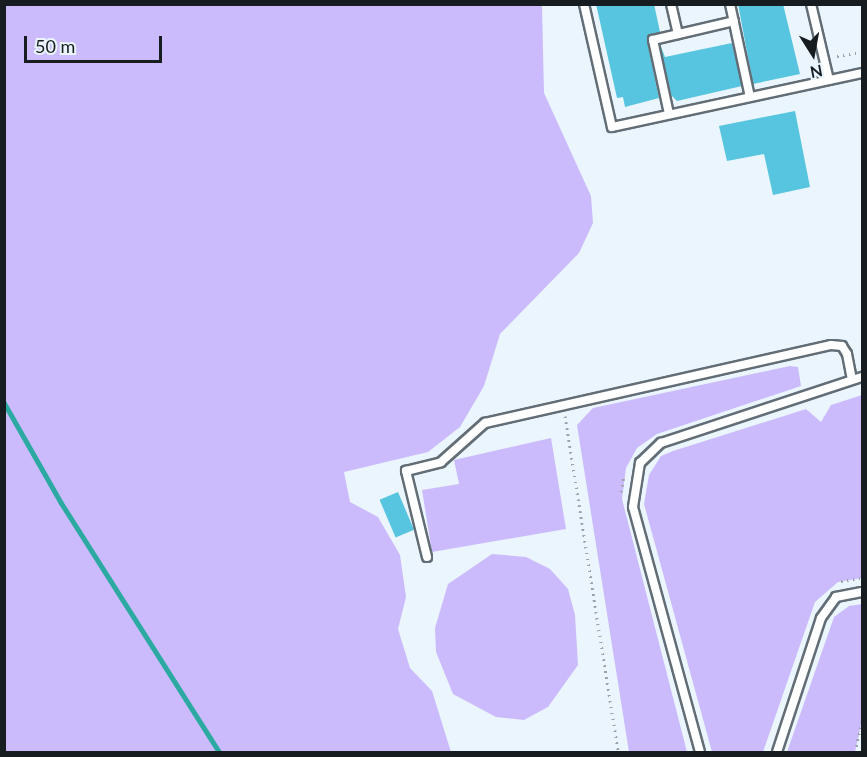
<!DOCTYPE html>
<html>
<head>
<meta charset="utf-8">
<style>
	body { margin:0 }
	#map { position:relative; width:867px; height:757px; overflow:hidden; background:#eaf5fd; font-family:Lato,sans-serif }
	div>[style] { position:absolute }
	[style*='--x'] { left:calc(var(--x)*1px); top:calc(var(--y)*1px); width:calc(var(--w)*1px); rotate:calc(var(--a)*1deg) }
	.green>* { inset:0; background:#ccbbfc }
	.stream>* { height:5px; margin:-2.5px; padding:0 2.5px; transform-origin:2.5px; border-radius:2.5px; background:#2caaa2 }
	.building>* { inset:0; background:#57c5df; transform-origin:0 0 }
	.path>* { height:3px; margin-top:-1.5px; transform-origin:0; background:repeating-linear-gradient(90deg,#9ba4aa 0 1.5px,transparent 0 6px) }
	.roads { filter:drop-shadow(2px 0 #626d76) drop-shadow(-2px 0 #626d76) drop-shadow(0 2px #626d76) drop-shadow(0 -2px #626d76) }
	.service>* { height:8px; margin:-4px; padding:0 4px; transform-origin:4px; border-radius:4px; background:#fff }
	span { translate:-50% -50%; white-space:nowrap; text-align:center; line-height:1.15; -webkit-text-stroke:6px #eaf5fd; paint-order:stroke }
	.frame { position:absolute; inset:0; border:6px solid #171c20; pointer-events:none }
	.north { position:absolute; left:783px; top:24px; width:60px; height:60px; -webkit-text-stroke:4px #eaf5fd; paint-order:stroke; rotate:169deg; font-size:16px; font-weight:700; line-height:24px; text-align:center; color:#171c20 }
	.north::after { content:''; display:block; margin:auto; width:21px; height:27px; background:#171c20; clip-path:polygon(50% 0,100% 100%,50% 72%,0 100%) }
	.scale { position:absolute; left:24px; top:36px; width:138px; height:27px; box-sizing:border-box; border:3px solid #171c20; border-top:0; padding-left:8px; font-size:18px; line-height:21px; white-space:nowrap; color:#171c20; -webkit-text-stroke:4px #eaf5fd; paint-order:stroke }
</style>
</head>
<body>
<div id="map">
	<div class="green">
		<i style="clip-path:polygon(4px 5px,542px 5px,544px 93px,591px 196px,593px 223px,579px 253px,500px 334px,484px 386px,460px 427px,428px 452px,344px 472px,350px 502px,378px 517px,400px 555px,406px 597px,398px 629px,410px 668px,432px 691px,451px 752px,5px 752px)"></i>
		<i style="clip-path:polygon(790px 366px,798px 367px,801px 386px,657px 434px,637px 448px,626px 468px,622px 499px,687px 752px,629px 752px,577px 425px,593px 408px)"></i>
		<i style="clip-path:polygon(862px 395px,862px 578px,838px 582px,815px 602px,763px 752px,712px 752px,644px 504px,649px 475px,661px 456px,673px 451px,806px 409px,821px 422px,831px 405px)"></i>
		<i style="clip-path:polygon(551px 438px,566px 529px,432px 552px,422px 490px,459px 484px,454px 460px)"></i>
		<i style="clip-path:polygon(492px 554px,526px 557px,550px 569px,568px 589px,575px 615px,578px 665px,548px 707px,524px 720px,496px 717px,453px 694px,436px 652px,435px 628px,448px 584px)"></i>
		<i style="clip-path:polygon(862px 604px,862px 721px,855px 752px,787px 752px,834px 617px,849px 606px)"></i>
	</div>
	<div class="stream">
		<i style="--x:4;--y:403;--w:115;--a:60.3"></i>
		<i style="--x:61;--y:503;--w:295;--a:57.6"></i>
	</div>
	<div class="building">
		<i style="clip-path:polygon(596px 4px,654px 4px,660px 32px,647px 41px,659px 98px,625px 107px,623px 97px,617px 98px)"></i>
		<i style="clip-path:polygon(738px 4px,783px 4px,800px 74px,753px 84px)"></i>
		<i style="clip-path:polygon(732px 43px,742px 86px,677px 101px,671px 95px,660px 44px,665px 57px)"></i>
		<i style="clip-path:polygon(795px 111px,810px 187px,773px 195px,764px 154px,727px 161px,719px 126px)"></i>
		<i style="left:398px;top:492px;width:41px;height:20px;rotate:67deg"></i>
	</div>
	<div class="path">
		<i style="--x:837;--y:56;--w:25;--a:-9"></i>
		<i style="--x:565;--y:416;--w:340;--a:81"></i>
		<i style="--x:621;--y:492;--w:17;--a:-80"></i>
		<i style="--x:841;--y:581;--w:20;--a:-9"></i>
		<i style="--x:855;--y:752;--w:32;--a:-77"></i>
	</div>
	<div class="roads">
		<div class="service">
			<i style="--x:584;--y:4;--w:126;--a:77.2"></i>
			<i style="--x:612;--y:127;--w:256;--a:-12.2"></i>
			<i style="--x:671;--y:4;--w:31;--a:77"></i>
			<i style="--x:730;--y:4;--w:95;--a:77.9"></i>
			<i style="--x:811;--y:4;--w:78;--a:76.7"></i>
			<i style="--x:669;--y:114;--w:76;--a:-102.2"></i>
			<i style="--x:653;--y:40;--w:83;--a:-13.2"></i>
			<i style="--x:427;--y:557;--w:89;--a:-103.7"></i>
			<i style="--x:406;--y:471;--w:36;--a:-14"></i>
			<i style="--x:441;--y:462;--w:59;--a:-41.6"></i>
			<i style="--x:485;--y:423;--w:355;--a:-12.7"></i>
			<i style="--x:831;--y:345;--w:11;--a:5"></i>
			<i style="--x:842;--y:346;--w:9;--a:58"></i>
			<i style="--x:847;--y:354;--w:26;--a:79"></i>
			<i style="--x:700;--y:752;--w:254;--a:-105.3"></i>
			<i style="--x:633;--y:507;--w:45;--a:-81"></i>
			<i style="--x:640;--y:463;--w:29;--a:-44"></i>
			<i style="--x:661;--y:443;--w:212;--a:-18.2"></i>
			<i style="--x:777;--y:752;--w:141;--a:-71.8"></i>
			<i style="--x:821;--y:618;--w:26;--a:-54"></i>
			<i style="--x:836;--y:597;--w:26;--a:-11"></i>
		</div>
	</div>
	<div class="frame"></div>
	<div class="north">N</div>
	<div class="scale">50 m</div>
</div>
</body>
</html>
